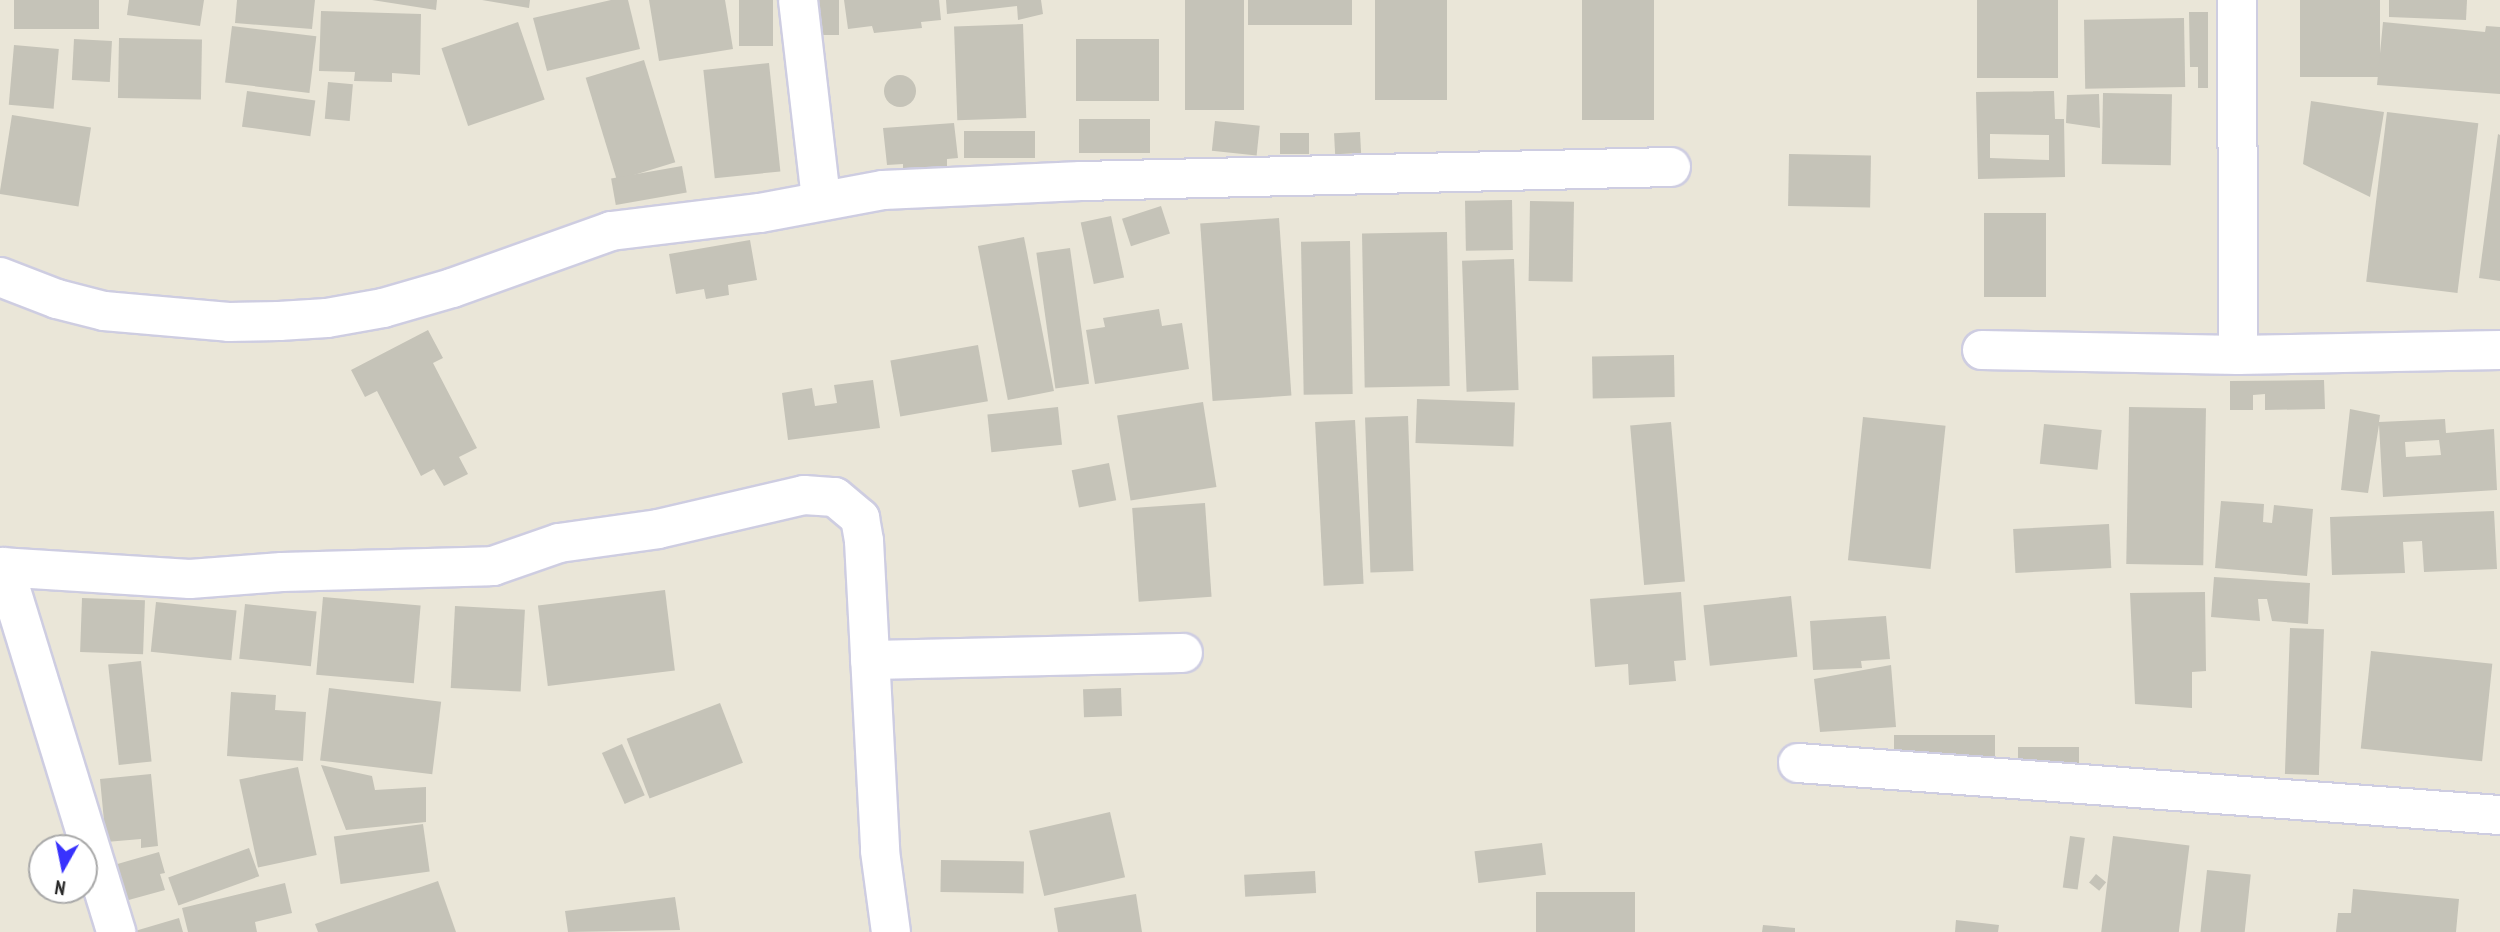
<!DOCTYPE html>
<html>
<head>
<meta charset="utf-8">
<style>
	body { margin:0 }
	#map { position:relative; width:2500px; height:932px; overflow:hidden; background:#eae6d8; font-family:"PT Sans Narrow",sans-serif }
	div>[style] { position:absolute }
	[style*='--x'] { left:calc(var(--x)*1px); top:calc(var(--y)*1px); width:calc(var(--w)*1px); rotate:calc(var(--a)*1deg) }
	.building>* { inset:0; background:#c5c3b8; transform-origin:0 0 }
	.round { border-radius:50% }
	.roads { filter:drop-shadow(2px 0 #cecde1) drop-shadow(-2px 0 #cecde1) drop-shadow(0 2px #cecde1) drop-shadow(0 -2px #cecde1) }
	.minor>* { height:38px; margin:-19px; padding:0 19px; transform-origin:19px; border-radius:19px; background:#fff }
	span { translate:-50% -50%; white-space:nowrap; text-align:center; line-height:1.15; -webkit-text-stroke:5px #fff; paint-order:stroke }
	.north { position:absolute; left:28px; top:834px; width:70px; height:70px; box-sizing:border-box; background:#fff; border:2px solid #a9a9a9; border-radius:50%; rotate:189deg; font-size:19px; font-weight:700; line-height:28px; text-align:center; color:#272727 }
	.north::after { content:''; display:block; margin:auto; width:24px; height:32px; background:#3832fd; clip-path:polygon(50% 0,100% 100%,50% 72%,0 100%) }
</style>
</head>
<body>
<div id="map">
	<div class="building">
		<i style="left:14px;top:0;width:85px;height:29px"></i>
		<i style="clip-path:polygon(129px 0,204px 0,200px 26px,127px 15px)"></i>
		<i style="clip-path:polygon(237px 0,315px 0,312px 29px,235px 23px)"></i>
		<i style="clip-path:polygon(372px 0,437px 0,436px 10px)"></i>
		<i style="clip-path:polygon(482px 0,530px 0,529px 8px)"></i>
		<i style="clip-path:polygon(611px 0,628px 0,640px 49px,547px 71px,533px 18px)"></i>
		<i style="clip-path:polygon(649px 0,725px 0,733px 49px,659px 61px)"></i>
		<i style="left:739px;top:0;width:34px;height:46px"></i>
		<i style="left:812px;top:0;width:27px;height:35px"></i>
		<i style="clip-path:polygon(844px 0,939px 0,941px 20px,921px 22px,922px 28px,874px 33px,872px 26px,848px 29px)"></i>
		<i style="clip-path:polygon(946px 0,1041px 0,1043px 14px,1018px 20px,1017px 6px,947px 14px)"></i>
		<i style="left:1185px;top:0;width:59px;height:110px"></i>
		<i style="left:1248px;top:0;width:104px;height:25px"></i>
		<i style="left:1375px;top:0;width:72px;height:100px"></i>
		<i style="left:1582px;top:0;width:72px;height:120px"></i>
		<i style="left:1977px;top:0;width:81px;height:78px"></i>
		<i style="left:2300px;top:0;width:80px;height:77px"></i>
		<i style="clip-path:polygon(2389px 0,2467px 0,2466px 20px,2389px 17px)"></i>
		<i style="clip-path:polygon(321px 11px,421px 14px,420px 75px,392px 73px,392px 82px,354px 81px,355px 72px,319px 71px)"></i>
		<i style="clip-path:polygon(2189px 12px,2208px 12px,2208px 88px,2198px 88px,2198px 67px,2190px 67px)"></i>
		<i style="left:2184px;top:18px;width:69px;height:100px;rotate:89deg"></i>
		<i style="left:518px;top:22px;width:82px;height:81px;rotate:71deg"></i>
		<i style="clip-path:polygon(2383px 22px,2485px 32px,2486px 26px,2500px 27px,2500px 94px,2377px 85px)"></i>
		<i style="left:1023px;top:24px;width:94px;height:69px;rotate:88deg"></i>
		<i style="left:232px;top:26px;width:85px;height:57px;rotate:7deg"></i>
		<i style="left:119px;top:38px;width:83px;height:60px;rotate:1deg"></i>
		<i style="left:74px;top:39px;width:38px;height:41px;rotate:3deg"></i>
		<i style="left:1076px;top:39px;width:83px;height:62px"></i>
		<i style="left:14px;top:45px;width:45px;height:60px;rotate:5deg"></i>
		<i style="left:644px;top:60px;width:107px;height:61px;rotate:73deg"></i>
		<i style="left:769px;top:63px;width:109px;height:66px;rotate:84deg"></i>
		<i class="round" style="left:884px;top:75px;width:32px;height:32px"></i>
		<i style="left:328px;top:82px;width:25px;height:37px;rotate:5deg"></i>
		<i style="left:247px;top:91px;width:69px;height:36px;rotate:8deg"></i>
		<i style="clip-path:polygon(evenodd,2054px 91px,2055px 119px,2064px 119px,2065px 177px,1978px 179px,1976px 92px,2054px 91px,1990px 134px,2049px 135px,2049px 160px,1990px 158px,1990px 134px)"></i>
		<i style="left:2103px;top:93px;width:69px;height:71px;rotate:1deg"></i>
		<i style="clip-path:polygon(2099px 94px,2100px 128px,2066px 123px,2067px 95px)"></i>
		<i style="clip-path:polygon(2311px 101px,2384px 112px,2370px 197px,2303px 164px)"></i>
		<i style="left:2387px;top:112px;width:92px;height:171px;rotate:7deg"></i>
		<i style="left:12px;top:115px;width:80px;height:80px;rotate:9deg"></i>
		<i style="left:1079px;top:119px;width:71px;height:34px"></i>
		<i style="left:1215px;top:121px;width:45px;height:30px;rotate:6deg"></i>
		<i style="clip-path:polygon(954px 123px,958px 158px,947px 159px,947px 166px,903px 170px,903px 164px,887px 165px,883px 128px)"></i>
		<i style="left:1035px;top:131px;width:27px;height:71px;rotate:90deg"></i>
		<i style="left:1360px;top:132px;width:21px;height:26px;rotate:87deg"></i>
		<i style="left:1280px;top:133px;width:29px;height:21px"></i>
		<i style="clip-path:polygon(2498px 134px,2500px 135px,2500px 281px,2479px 278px)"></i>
		<i style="left:1789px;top:154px;width:82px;height:52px;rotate:1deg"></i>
		<i style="left:682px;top:166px;width:27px;height:72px;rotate:80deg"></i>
		<i style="left:1512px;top:200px;width:50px;height:47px;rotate:89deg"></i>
		<i style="left:1530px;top:201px;width:44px;height:80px;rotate:1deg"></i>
		<i style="left:1161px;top:206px;width:29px;height:41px;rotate:72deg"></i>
		<i style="left:1984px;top:213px;width:62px;height:84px"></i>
		<i style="left:1111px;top:216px;width:63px;height:31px;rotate:78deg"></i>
		<i style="left:1279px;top:218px;width:178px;height:79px;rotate:86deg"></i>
		<i style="left:1447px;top:232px;width:154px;height:85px;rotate:89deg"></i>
		<i style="left:1024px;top:237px;width:157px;height:47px;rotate:79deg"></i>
		<i style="clip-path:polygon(750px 240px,757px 280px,728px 285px,729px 295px,706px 299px,704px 289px,676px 294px,669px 254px)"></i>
		<i style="left:1350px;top:241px;width:153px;height:49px;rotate:89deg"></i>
		<i style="left:1070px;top:248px;width:137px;height:34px;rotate:82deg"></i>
		<i style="left:1514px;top:259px;width:131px;height:52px;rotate:88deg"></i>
		<i style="clip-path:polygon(1159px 309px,1162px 326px,1182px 323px,1189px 369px,1095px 384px,1086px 330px,1105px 327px,1103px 318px)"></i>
		<i style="clip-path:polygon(428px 330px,443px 358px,433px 363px,477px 448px,459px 457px,468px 474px,444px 486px,434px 469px,421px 476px,377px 391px,365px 397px,351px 370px)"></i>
		<i style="left:978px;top:345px;width:57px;height:89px;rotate:80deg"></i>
		<i style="left:1674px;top:355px;width:42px;height:82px;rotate:89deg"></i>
		<i style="clip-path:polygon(873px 380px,880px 428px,788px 440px,782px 393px,812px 388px,815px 406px,837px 403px,834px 385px)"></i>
		<i style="clip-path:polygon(2324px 380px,2325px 409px,2265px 410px,2265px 394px,2253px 395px,2253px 410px,2230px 410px,2230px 381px)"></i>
		<i style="left:1417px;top:399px;width:98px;height:44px;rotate:2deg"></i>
		<i style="left:1203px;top:402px;width:86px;height:87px;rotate:81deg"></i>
		<i style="left:1058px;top:407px;width:38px;height:71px;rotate:84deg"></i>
		<i style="left:2129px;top:407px;width:77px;height:157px;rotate:1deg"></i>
		<i style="clip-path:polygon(evenodd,2350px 409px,2380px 415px,2379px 422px,2445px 419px,2446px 433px,2494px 429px,2497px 490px,2383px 497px,2379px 425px,2368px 493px,2341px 490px,2350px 409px,2439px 440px,2441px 455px,2406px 457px,2405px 442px,2439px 440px)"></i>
		<i style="left:1408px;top:416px;width:155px;height:43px;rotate:88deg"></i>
		<i style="left:1863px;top:417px;width:83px;height:144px;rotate:6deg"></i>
		<i style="left:1355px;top:420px;width:164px;height:40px;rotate:87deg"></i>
		<i style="left:1671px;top:422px;width:160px;height:41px;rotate:85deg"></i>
		<i style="left:2044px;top:424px;width:58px;height:40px;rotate:6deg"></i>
		<i style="left:1109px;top:463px;width:38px;height:38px;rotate:79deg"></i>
		<i style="clip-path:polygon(2221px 501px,2264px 504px,2263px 522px,2272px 523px,2274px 505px,2313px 509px,2307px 576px,2215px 568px)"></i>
		<i style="left:1205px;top:503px;width:94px;height:73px;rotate:86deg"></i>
		<i style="clip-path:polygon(2494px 511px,2497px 569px,2424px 572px,2422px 541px,2403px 542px,2405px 573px,2332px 575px,2330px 517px)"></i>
		<i style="left:2109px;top:524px;width:44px;height:96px;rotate:87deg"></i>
		<i style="clip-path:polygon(2214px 577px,2310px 583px,2308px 624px,2272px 621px,2267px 599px,2258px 599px,2260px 621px,2211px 617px)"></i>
		<i style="left:665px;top:590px;width:81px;height:128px;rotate:83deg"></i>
		<i style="clip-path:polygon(1681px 592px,1686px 660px,1674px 661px,1676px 681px,1629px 685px,1628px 664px,1595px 667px,1590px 599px)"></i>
		<i style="clip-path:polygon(2205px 592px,2206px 671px,2192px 672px,2192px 708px,2135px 704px,2130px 593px)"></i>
		<i style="left:1791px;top:596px;width:61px;height:88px;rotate:84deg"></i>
		<i style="left:323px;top:597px;width:98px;height:78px;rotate:5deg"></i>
		<i style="left:82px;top:598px;width:63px;height:54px;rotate:2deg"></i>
		<i style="left:156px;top:602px;width:81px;height:50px;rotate:6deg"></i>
		<i style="left:245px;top:604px;width:72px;height:55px;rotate:6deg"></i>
		<i style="left:455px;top:606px;width:70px;height:82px;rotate:3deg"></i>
		<i style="clip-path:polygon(1886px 616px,1890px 659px,1861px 661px,1862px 668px,1813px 670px,1810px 621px)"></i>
		<i style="left:2290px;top:628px;width:34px;height:146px;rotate:2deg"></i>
		<i style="left:2371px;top:651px;width:122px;height:98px;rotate:6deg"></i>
		<i style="left:141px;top:661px;width:101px;height:33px;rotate:84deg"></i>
		<i style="clip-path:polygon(1891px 665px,1896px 727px,1820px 732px,1814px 679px)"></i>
		<i style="left:329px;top:688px;width:113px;height:73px;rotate:7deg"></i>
		<i style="left:1121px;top:688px;width:28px;height:38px;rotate:88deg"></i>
		<i style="clip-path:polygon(231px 692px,276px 695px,275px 710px,306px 712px,303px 761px,227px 756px)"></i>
		<i style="left:720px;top:703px;width:64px;height:100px;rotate:69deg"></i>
		<i style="left:1894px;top:735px;width:101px;height:30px"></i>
		<i style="left:622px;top:744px;width:56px;height:22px;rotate:66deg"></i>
		<i style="left:2079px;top:747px;width:24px;height:61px;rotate:90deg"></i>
		<i style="clip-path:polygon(321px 765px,372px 776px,375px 790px,426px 787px,426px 822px,346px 830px)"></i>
		<i style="left:298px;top:767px;width:90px;height:60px;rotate:78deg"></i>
		<i style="clip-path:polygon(151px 774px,158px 846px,141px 848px,141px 839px,106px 842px,100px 779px)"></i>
		<i style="left:1110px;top:812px;width:67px;height:83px;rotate:77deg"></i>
		<i style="left:423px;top:824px;width:48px;height:90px;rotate:82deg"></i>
		<i style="left:2070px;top:836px;width:15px;height:52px;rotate:8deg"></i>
		<i style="left:2113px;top:836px;width:77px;height:97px;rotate:7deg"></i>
		<i style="left:1542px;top:843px;width:32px;height:68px;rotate:83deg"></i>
		<i style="left:249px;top:848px;width:30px;height:86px;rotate:70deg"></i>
		<i style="clip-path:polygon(159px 852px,165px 873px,160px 874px,165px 890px,125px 901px,114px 865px)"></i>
		<i style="left:941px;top:860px;width:83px;height:32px;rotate:1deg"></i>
		<i style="left:2207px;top:870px;width:44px;height:63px;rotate:6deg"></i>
		<i style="left:1315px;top:871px;width:22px;height:71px;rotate:87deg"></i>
		<i style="left:2096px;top:874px;width:13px;height:11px;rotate:39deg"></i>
		<i style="clip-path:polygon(438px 881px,456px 932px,318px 932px,315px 924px)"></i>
		<i style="clip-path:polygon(285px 883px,292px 913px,255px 922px,257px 932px,188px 932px,182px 908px)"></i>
		<i style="clip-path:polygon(2353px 889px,2459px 899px,2456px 932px,2336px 932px,2338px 913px,2351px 913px)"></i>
		<i style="left:1635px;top:892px;width:40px;height:99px;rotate:90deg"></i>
		<i style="clip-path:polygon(1136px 894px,1142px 932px,1058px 932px,1054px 908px)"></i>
		<i style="clip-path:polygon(675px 897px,680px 930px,568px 932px,565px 911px)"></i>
		<i style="clip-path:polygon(179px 918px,183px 932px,135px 932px,135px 931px)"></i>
		<i style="clip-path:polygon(1956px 920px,1999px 925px,1998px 932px,1955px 932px)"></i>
		<i style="clip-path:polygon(1763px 925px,1795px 928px,1795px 932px,1762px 932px)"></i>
	</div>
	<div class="roads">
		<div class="minor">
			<i style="--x:798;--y:0;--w:201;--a:83.4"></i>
			<i style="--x:2237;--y:0;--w:355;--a:89.8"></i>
			<i style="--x:2238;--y:355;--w:262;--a:-1.1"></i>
			<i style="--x:0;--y:277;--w:61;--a:21.1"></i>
			<i style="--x:57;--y:299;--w:49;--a:14.3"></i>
			<i style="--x:104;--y:311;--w:125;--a:5"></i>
			<i style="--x:229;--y:322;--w:50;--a:-1.1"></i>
			<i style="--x:279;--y:321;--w:48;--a:-3.6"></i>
			<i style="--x:327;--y:318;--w:57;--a:-10.1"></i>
			<i style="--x:383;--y:308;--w:72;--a:-16.2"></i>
			<i style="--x:452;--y:288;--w:169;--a:-19.7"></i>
			<i style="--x:611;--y:231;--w:150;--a:-6.9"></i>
			<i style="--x:760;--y:213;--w:125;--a:-10.6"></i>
			<i style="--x:883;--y:190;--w:198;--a:-2.6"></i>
			<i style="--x:1081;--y:181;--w:590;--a:-1.36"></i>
			<i style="--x:1982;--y:350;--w:256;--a:1.1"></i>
			<i style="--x:0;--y:567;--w:190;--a:3.6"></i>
			<i style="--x:190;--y:579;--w:92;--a:-4.4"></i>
			<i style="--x:282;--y:572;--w:211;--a:-1.6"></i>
			<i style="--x:493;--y:566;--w:70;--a:-19.2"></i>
			<i style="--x:559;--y:543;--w:100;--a:-8"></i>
			<i style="--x:658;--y:529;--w:150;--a:-13.1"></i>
			<i style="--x:804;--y:495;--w:31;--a:4"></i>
			<i style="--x:835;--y:497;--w:33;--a:40"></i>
			<i style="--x:860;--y:518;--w:23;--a:80"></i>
			<i style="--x:864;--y:541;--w:310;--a:87"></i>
			<i style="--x:880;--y:851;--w:82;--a:82.3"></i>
			<i style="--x:4;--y:567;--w:382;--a:72.9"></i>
			<i style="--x:870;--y:660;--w:313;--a:-1.3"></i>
			<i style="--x:1798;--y:763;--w:704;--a:4.24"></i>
		</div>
	</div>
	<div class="north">N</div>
</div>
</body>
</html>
